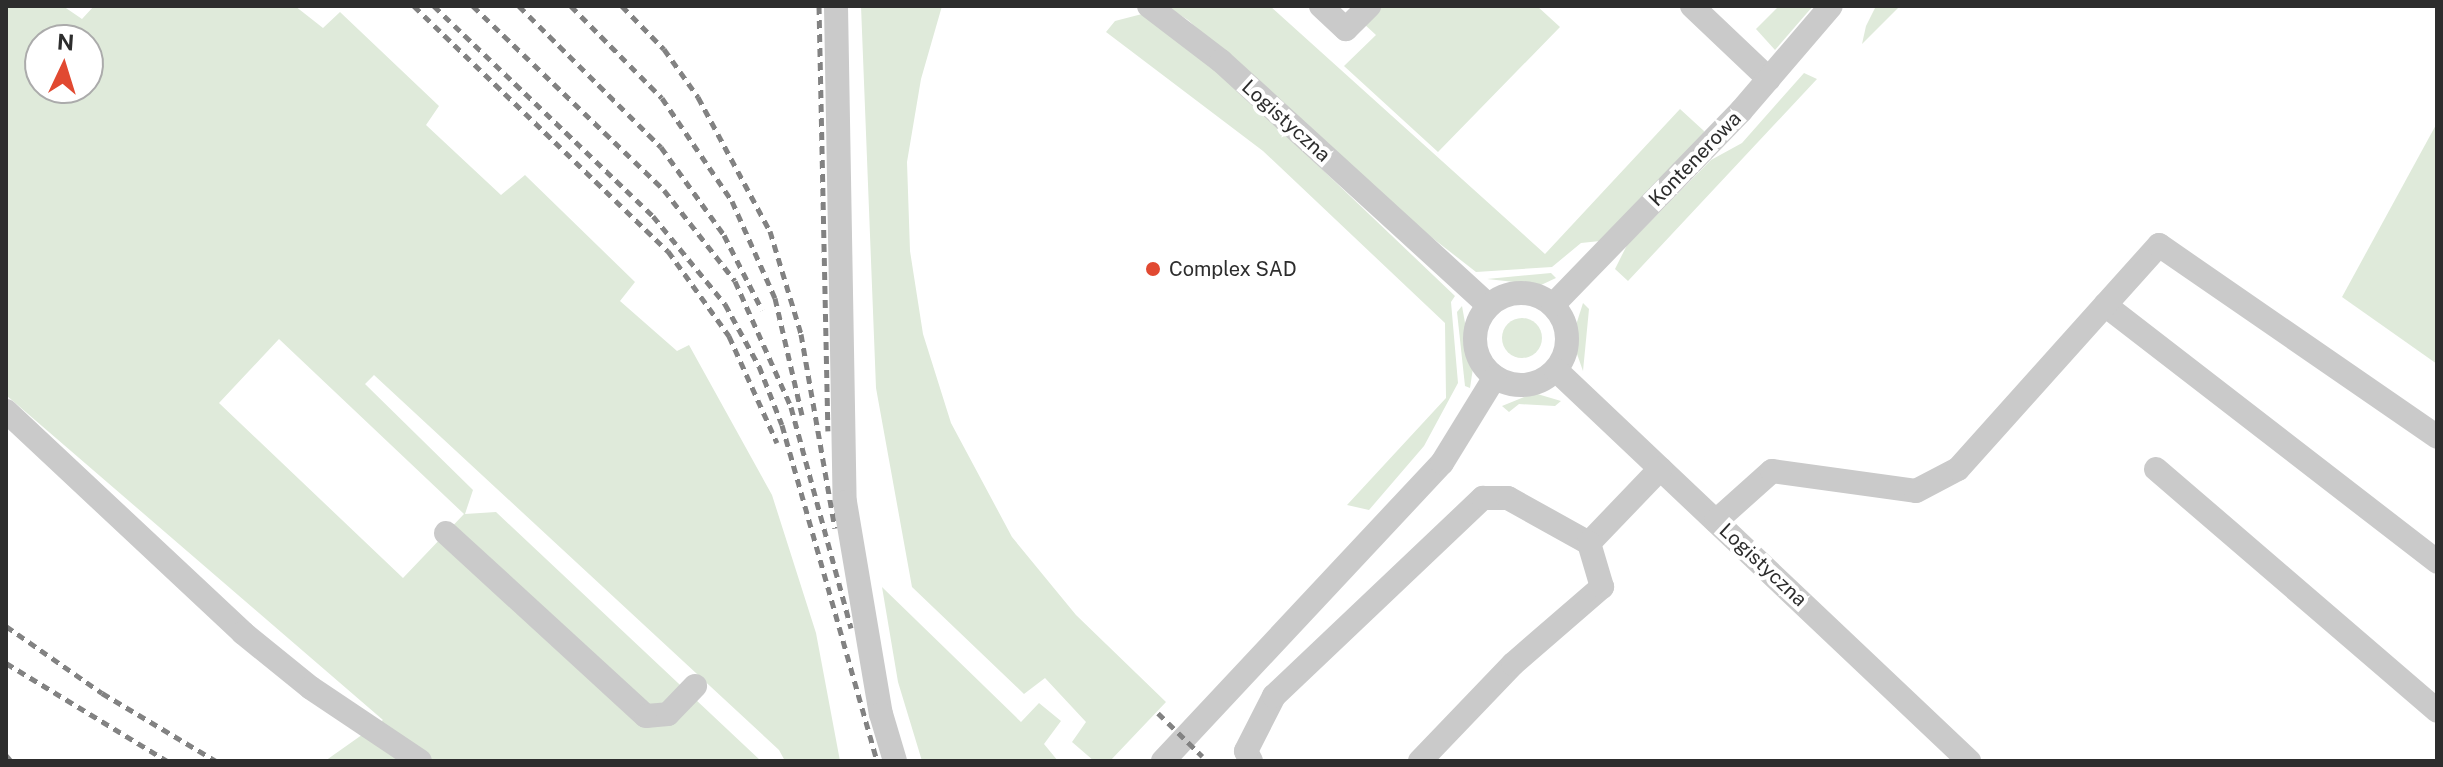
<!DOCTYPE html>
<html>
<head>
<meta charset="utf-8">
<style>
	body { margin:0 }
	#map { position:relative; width:2443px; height:767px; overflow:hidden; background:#fff; font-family:"Public Sans",sans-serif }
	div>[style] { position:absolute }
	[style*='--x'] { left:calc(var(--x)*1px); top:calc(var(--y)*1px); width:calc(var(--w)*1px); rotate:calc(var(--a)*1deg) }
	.green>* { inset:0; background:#dfeada }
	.round { border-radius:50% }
	.minor>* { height:24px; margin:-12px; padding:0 12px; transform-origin:12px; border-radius:12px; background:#cacaca }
	.minor>.ring { margin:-12px; padding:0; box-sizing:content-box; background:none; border:24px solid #cacaca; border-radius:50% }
	.rail>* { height:5px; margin-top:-2.5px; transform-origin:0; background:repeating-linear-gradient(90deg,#828282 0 8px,transparent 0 14px) }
	.dots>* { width:22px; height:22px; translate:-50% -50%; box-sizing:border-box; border:4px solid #fff; border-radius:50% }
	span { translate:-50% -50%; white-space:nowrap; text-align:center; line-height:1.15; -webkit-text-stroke:8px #fff; paint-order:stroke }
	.street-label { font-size:20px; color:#2d2d2d }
	.poi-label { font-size:20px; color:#2d2d2d }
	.left { translate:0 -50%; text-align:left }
	.frame { position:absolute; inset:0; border:8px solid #2d2d2d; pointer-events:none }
	.north { position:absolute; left:24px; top:24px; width:80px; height:80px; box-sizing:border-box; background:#fff; border:2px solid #ababab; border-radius:50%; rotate:4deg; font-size:22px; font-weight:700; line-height:32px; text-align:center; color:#2d2d2d }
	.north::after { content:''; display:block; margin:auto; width:28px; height:36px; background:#e14931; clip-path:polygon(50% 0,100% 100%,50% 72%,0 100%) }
</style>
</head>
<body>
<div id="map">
	<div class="green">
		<i style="clip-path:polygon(evenodd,6px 6px,63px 6px,82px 19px,94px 6px,295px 6px,323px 28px,340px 12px,439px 106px,426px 125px,501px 195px,525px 175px,635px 282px,620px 301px,677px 351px,689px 345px,772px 495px,816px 633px,840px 761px,785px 761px,779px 750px,374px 375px,365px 384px,473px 490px,465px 514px,496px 512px,761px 761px,325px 761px,383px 720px,6px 395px,6px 6px,40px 40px,88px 40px,88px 88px,40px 88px,40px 40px,6px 6px,279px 339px,464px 514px,403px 578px,219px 403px,279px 339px)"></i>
		<i style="clip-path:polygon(861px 6px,942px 6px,921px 79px,907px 162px,910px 251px,923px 334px,951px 423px,1012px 537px,1076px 615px,1166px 702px,1110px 761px,1094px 761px,1072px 742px,1086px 722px,1045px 678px,1024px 694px,912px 587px,876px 388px)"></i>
		<i style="clip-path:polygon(1166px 6px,1270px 6px,1545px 254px,1680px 109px,1704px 131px,1703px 138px,1600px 241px,1581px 243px,1552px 267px,1476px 272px,1394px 208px,1188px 20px)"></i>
		<i style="clip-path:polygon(1379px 6px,1537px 6px,1560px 27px,1438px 152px,1344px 66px,1376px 35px,1363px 23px)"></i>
		<i style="clip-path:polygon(1779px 6px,1813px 6px,1775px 50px,1756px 29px)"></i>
		<i style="clip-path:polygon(1876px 6px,1900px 6px,1862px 44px,1866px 26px)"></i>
		<i style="clip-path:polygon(1142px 14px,1199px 52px,1455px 296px,1451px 302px,1458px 383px,1424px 446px,1369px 510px,1347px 505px,1446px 398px,1445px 323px,1263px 151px,1106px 32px,1115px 21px)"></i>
		<i style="clip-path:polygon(1804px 73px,1817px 79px,1628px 281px,1615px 269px,1627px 245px,1711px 160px,1742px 143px)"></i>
		<i style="clip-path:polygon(2437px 123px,2437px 364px,2342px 297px)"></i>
		<i style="clip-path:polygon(1551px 273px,1556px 278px,1541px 285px,1487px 279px)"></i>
		<i style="clip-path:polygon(1583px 303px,1589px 309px,1583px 371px,1577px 354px,1577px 322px)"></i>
		<i style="clip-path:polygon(1462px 306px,1473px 368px,1470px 388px,1465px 386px,1457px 312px)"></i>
		<i class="round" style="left:1502px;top:318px;width:40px;height:40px"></i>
		<i style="clip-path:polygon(1534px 393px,1561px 401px,1555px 406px,1519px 404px,1509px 412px,1502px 406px)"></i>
		<i style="clip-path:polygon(882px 587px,1021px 722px,1039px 703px,1061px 721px,1044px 744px,1058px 761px,922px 761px,898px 682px)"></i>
	</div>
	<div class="minor">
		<i style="--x:836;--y:6;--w:496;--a:89"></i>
		<i style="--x:845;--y:502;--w:215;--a:80.4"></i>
		<i style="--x:881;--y:714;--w:49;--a:73.4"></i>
		<i style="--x:1149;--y:6;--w:91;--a:37.4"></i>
		<i style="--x:1221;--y:61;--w:363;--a:42.4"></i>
		<i style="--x:1321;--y:6;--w:34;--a:43"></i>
		<i style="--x:1346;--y:29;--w:33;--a:-45"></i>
		<i style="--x:1692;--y:6;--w:106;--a:43.5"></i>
		<i class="ring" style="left:1475px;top:293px;width:68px;height:68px"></i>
		<i style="--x:1553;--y:305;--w:270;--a:-45.9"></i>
		<i style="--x:1741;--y:111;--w:138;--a:-49.4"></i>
		<i style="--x:2105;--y:305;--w:420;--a:37.7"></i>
		<i style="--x:1556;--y:370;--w:569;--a:43.43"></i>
		<i style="--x:6;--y:411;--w:325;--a:43.1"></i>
		<i style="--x:243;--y:633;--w:87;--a:39"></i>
		<i style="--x:311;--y:688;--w:131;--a:33.8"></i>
		<i style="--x:2156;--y:469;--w:371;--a:40.7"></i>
		<i style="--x:1716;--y:521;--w:75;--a:-41.8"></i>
		<i style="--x:1772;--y:471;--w:145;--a:7.9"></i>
		<i style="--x:1916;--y:491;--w:47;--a:-27.6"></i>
		<i style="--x:1958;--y:469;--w:301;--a:-48.1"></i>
		<i style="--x:2159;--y:245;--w:338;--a:34.6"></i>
		<i style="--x:446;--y:533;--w:271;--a:42.5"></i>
		<i style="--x:646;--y:716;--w:22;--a:-5"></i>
		<i style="--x:668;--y:714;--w:39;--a:-46"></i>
		<i style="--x:1163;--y:761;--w:408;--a:-46.9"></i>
		<i style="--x:1442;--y:463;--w:101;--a:-58.4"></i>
		<i style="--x:1251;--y:761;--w:11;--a:-117"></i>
		<i style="--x:1246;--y:751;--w:62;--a:-63"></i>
		<i style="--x:1274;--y:696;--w:288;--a:-43.5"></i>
		<i style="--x:1483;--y:498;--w:25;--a:0"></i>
		<i style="--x:1508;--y:498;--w:93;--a:29.1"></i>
		<i style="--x:1589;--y:543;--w:103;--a:-46.2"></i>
		<i style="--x:1420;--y:761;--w:134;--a:-46.2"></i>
		<i style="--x:1513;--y:664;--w:118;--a:-40.9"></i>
		<i style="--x:1602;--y:587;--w:46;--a:-106.5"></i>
	</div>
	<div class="rail">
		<i style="--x:414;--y:6;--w:353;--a:44"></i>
		<i style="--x:668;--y:251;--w:105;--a:54.3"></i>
		<i style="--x:729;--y:336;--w:117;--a:65.8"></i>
		<i style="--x:434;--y:6;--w:303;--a:43.8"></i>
		<i style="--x:653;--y:216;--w:114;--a:50.7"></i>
		<i style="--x:725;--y:304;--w:71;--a:61.3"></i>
		<i style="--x:759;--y:366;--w:63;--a:68.7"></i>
		<i style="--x:782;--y:425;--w:349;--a:74.2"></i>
		<i style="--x:473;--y:6;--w:265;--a:43.9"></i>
		<i style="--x:664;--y:190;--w:115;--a:52"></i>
		<i style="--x:735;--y:281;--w:138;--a:66"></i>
		<i style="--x:791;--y:407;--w:229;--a:74.8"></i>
		<i style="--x:519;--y:6;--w:200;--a:44.8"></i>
		<i style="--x:661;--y:147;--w:108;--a:54.4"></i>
		<i style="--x:724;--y:235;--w:84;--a:63.1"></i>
		<i style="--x:571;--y:6;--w:129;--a:45.3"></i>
		<i style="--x:662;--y:98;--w:125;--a:55.8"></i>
		<i style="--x:732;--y:201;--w:106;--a:66.1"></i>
		<i style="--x:775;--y:298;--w:120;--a:77"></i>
		<i style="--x:622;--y:6;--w:60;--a:45.7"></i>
		<i style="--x:664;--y:49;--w:59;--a:54.7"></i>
		<i style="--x:698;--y:97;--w:152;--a:61.8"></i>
		<i style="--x:770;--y:231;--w:108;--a:73.2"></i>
		<i style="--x:801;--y:334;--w:197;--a:80.1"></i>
		<i style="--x:819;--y:6;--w:425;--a:88.8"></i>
		<i style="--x:6;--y:626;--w:117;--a:34.9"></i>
		<i style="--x:102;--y:693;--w:133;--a:30.8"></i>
		<i style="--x:6;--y:663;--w:188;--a:31.3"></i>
		<i style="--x:1158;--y:713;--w:62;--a:44.3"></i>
		<i style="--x:6;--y:755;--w:8;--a:50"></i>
	</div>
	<div class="dots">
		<i style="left:1153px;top:269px;background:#e14931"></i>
	</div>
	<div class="street-label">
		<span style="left:1286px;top:121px;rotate:42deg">Logistyczna</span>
		<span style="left:1695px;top:159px;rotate:-46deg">Kontenerowa</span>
		<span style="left:1763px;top:565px;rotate:43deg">Logistyczna</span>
	</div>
	<div class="poi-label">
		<span class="left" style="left:1169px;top:269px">Complex SAD</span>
	</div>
	<div class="frame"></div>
	<div class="north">N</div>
</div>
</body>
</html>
